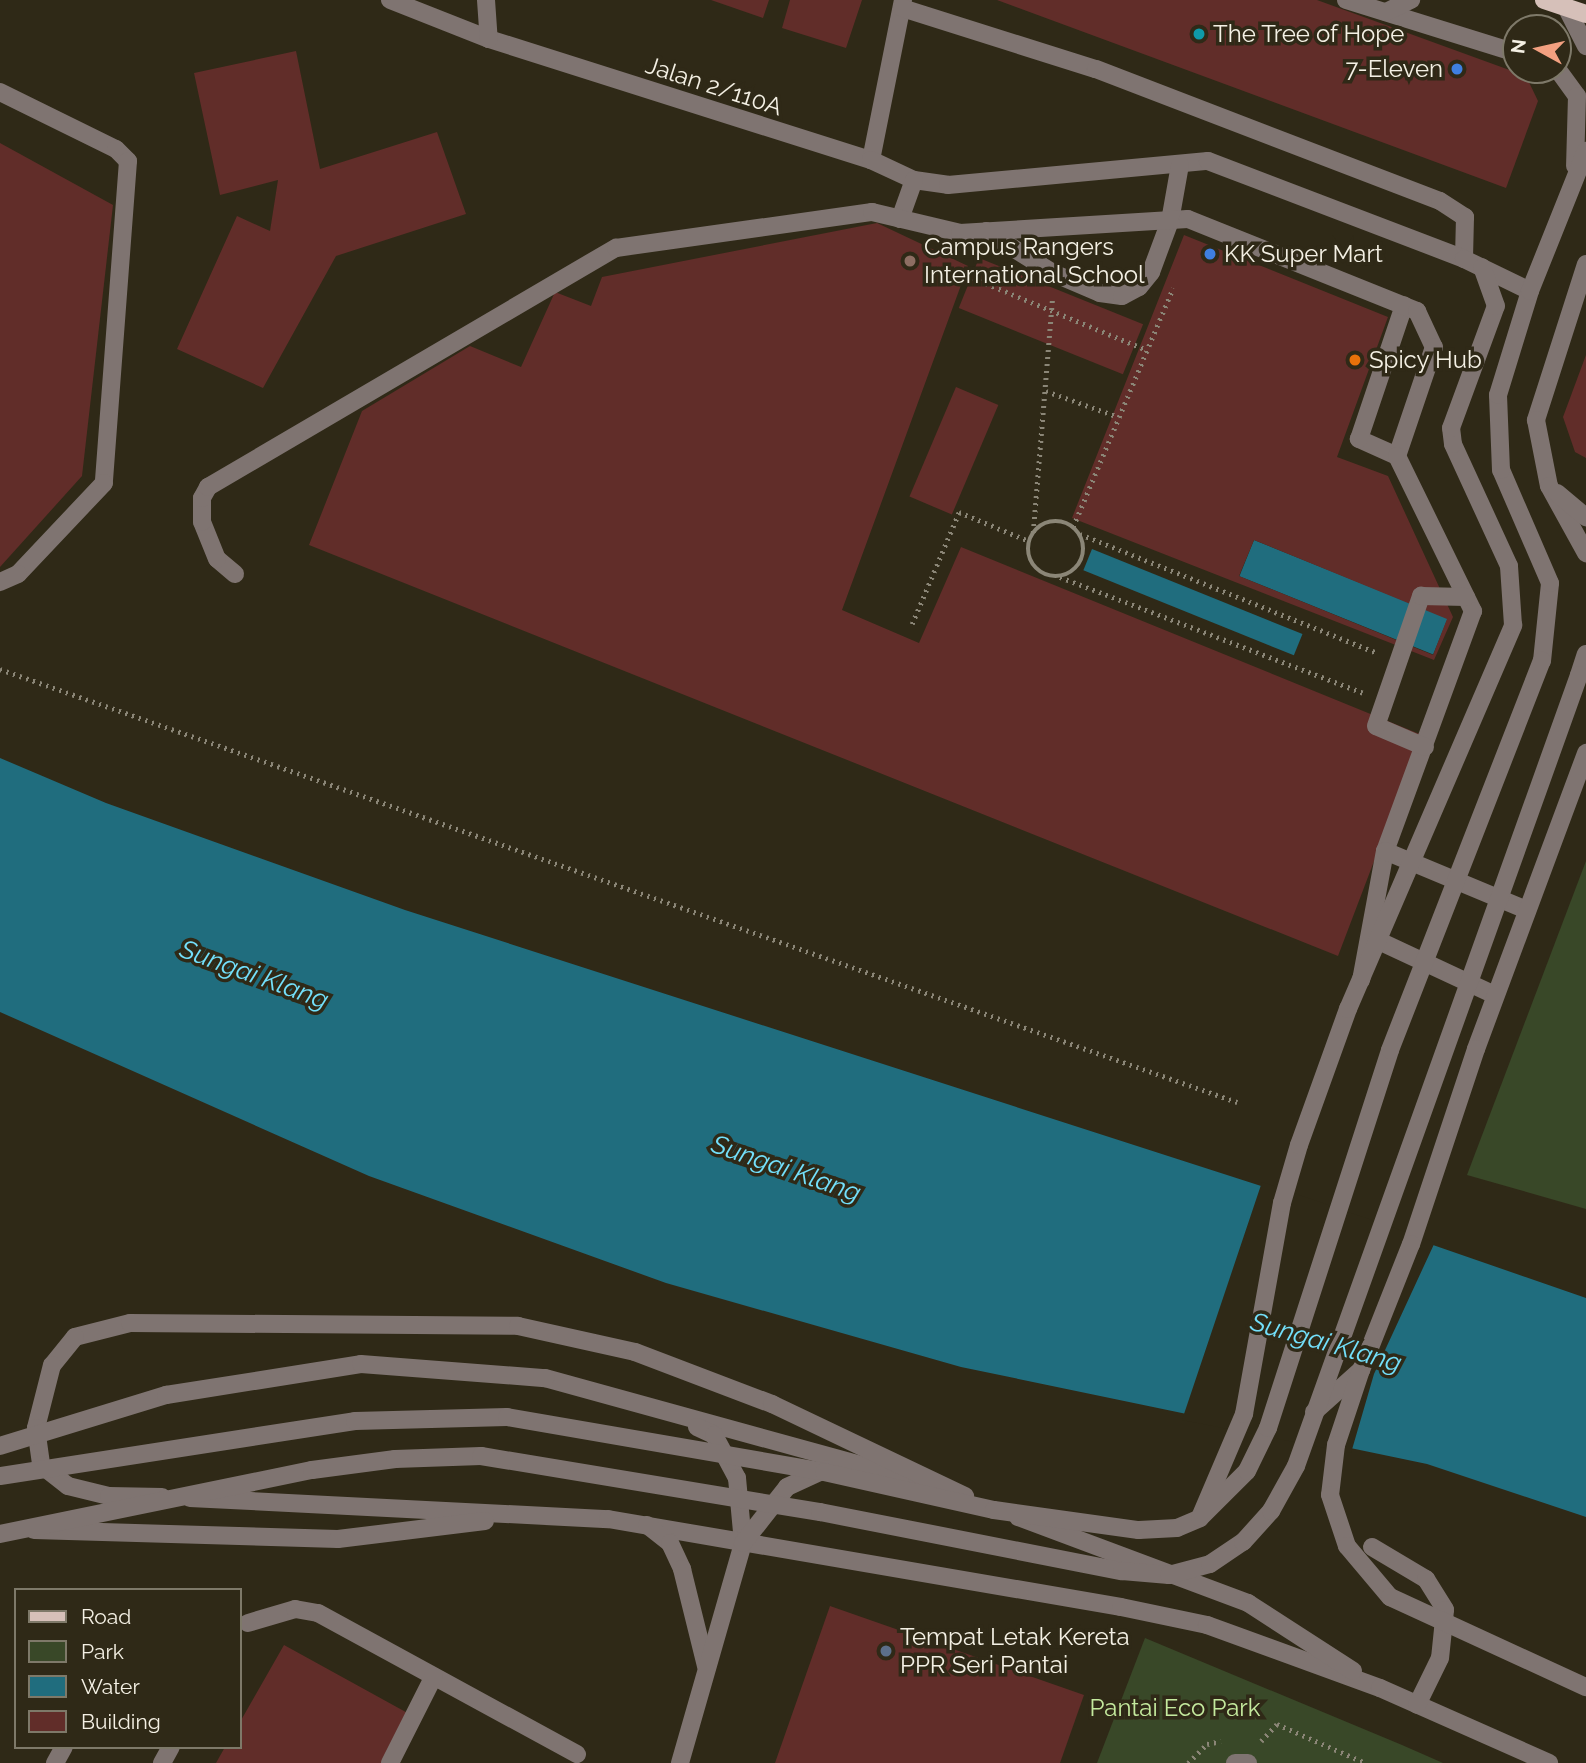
<!DOCTYPE html>
<html>
<head>
<meta charset="utf-8">
<style>
	body { margin:0 }
	#map { position:relative; width:1586px; height:1763px; overflow:hidden; background:#2f2917; font-family:Raleway,sans-serif }
	div>[style] { position:absolute }
	[style*='--x'] { left:calc(var(--x)*1px); top:calc(var(--y)*1px); width:calc(var(--w)*1px); rotate:calc(var(--a)*1deg) }
	.green>* { inset:0; background:#394828 }
	.water>* { inset:0; background:#206d7e; transform-origin:0 0 }
	.pier>* { inset:0; background:#2f2917 }
	.building>* { inset:0; background:#612d29; transform-origin:0 0 }
	.path>* { height:4.5px; margin-top:-2.25px; transform-origin:0; background:repeating-linear-gradient(90deg,#8b8677 0 2px,transparent 0 7px) }
	.path>.ring { margin:-2.25px; padding:0; box-sizing:content-box; background:none; border:4.5px solid #8b8677; border-radius:50% }
	.minor>* { height:18px; margin:-9px; padding:0 9px; transform-origin:9px; border-radius:9px; background:#7f7471 }
	.major>* { height:18px; margin:-9px; padding:0 9px; transform-origin:9px; border-radius:9px; background:#d6c0b9 }
	.minor-bridge>* { height:18px; margin:-9px; padding:0 9px; transform-origin:9px; border-radius:9px; background:#7f7471 }
	.dots>* { width:19px; height:19px; translate:-50% -50%; box-sizing:border-box; border:4px solid #2f2917; border-radius:50% }
	span { translate:-50% -50%; white-space:nowrap; text-align:center; line-height:1.15; -webkit-text-stroke:7px #2f2917; paint-order:stroke }
	.poi-label { font-size:24px; color:#f4f0e4 }
	.left { translate:0 -50%; text-align:left }
	.right { translate:-100% -50%; text-align:right }
	.street-label { font-size:24px; color:#f4f0e4 }
	.park-label { font-size:24px; color:#c4ea9e }
	.water-label { font-size:26px; color:#73e0fb; font-style:italic }
	.legend { position:absolute; left:14px; top:1588px; width:228px; height:161px; box-sizing:border-box; background:#2f2917; border:2px solid #7e7969; margin:0; padding:9px 12px; list-style:none; font-size:21px; color:#f4f0e4 }
	.legend li { display:flex; align-items:center; gap:14px; height:35px }
	.legend b { width:35px; border:2px solid #7e7969 }
	.north { position:absolute; left:1502px; top:14px; width:70px; height:70px; box-sizing:border-box; background:#2f2917; border:2px solid #7e7969; border-radius:50%; rotate:278deg; font-size:19px; font-weight:700; line-height:28px; text-align:center; color:#f4f0e4 }
	.north::after { content:''; display:block; margin:auto; width:24px; height:32px; background:#f2a080; clip-path:polygon(50% 0,100% 100%,50% 72%,0 100%) }
</style>
</head>
<body>
<div id="map">
	<div class="green">
		<i style="clip-path:polygon(1586px 861px,1586px 1209px,1467px 1175px)"></i>
		<i style="clip-path:polygon(1145px 1638px,1402px 1745px,1443px 1763px,1097px 1763px)"></i>
	</div>
	<div class="water">
		<i style="left:1254px;top:540px;width:209px;height:39px;rotate:22deg"></i>
		<i style="left:1092px;top:549px;width:227px;height:23px;rotate:22deg"></i>
		<i style="clip-path:polygon(0 758px,106px 803px,405px 910px,1280px 1192px,1586px 1298px,1586px 1517px,1427px 1464px,961px 1367px,666px 1283px,369px 1176px,0 1012px)"></i>
	</div>
	<div class="pier">
		<i style="clip-path:polygon(1262px 1182px,1435px 1242px,1374px 1374px,1351px 1453px,1182px 1420px)"></i>
	</div>
	<div class="building">
		<i style="clip-path:polygon(711px 0,769px 0,763px 18px)"></i>
		<i style="clip-path:polygon(790px 0,862px 0,846px 48px,782px 28px)"></i>
		<i style="clip-path:polygon(997px 0,1317px 0,1526px 76px,1538px 101px,1506px 188px)"></i>
		<i style="clip-path:polygon(296px 51px,320px 169px,437px 132px,466px 214px,336px 256px,263px 388px,177px 349px,237px 216px,270px 231px,278px 180px,220px 195px,194px 73px)"></i>
		<i style="clip-path:polygon(0 143px,113px 205px,82px 476px,0 567px)"></i>
		<i style="clip-path:polygon(877px 223px,968px 266px,842px 610px,919px 643px,961px 547px,1422px 735px,1338px 956px,309px 545px,362px 411px,470px 346px,521px 367px,555px 292px,591px 306px,602px 277px)"></i>
		<i style="clip-path:polygon(evenodd,1184px 235px,1388px 317px,1337px 457px,1388px 476px,1453px 617px,1434px 660px,1072px 518px,1184px 235px,1254px 540px,1447px 619px,1433px 655px,1239px 576px,1254px 540px)"></i>
		<i style="left:979px;top:258px;width:177px;height:54px;rotate:22deg"></i>
		<i style="clip-path:polygon(1586px 355px,1586px 458px,1575px 452px,1563px 417px)"></i>
		<i style="left:956px;top:387px;width:46px;height:119px;rotate:23deg"></i>
		<i style="clip-path:polygon(830px 1606px,1084px 1695px,1060px 1763px,775px 1763px)"></i>
		<i style="clip-path:polygon(284px 1645px,413px 1716px,387px 1763px,216px 1763px,225px 1747px,240px 1747px,240px 1722px)"></i>
	</div>
	<div class="path">
		<i style="--x:973;--y:278;--w:188;--a:22.5"></i>
		<i style="--x:1046;--y:391;--w:77;--a:19.6"></i>
		<i class="ring" style="left:1028px;top:521px;width:51.5px;height:51.5px"></i>
		<i style="--x:1073;--y:527;--w:259;--a:-67.3"></i>
		<i style="--x:1033;--y:533;--w:234;--a:-85.3"></i>
		<i style="--x:1080;--y:534;--w:318;--a:21.8"></i>
		<i style="--x:1060;--y:577;--w:324;--a:20.9"></i>
		<i style="--x:912;--y:624;--w:121;--a:-67.2"></i>
		<i style="--x:959;--y:512;--w:76;--a:22.5"></i>
		<i style="--x:0;--y:669;--w:1311;--a:19.29"></i>
		<i style="--x:1261;--y:1741;--w:23;--a:-47"></i>
		<i style="--x:1277;--y:1724;--w:97;--a:23.7"></i>
		<i style="--x:1188;--y:1763;--w:27;--a:-45"></i>
		<i style="--x:1207;--y:1744;--w:14;--a:-12"></i>
	</div>
	<div class="minor">
		<i style="--x:390;--y:0;--w:106;--a:21.5"></i>
		<i style="--x:489;--y:39;--w:401;--a:17.6"></i>
		<i style="--x:871;--y:160;--w:163;--a:-78.7"></i>
		<i style="--x:486;--y:0;--w:39;--a:86"></i>
		<i style="--x:1346;--y:0;--w:178;--a:17.3"></i>
		<i style="--x:1566;--y:7;--w:44;--a:62.9"></i>
		<i style="--x:902;--y:8;--w:203;--a:17.5"></i>
		<i style="--x:1096;--y:69;--w:368;--a:21"></i>
		<i style="--x:1440;--y:201;--w:30;--a:33"></i>
		<i style="--x:1465;--y:217;--w:42;--a:91.4"></i>
		<i style="--x:1386;--y:12;--w:28;--a:-26"></i>
		<i style="--x:1558;--y:70;--w:32;--a:54"></i>
		<i style="--x:1577;--y:96;--w:70;--a:91.6"></i>
		<i style="--x:0;--y:92;--w:129;--a:26.2"></i>
		<i style="--x:116;--y:149;--w:17;--a:45"></i>
		<i style="--x:128;--y:161;--w:323;--a:94.3"></i>
		<i style="--x:104;--y:483;--w:125;--a:133.4"></i>
		<i style="--x:18;--y:574;--w:20;--a:156"></i>
		<i style="--x:871;--y:160;--w:47;--a:24.9"></i>
		<i style="--x:914;--y:180;--w:34;--a:8"></i>
		<i style="--x:948;--y:185;--w:261;--a:-5.3"></i>
		<i style="--x:1208;--y:161;--w:274;--a:20.9"></i>
		<i style="--x:1464;--y:259;--w:73;--a:25.9"></i>
		<i style="--x:900;--y:219;--w:41;--a:-70.3"></i>
		<i style="--x:986;--y:231;--w:79;--a:32.1"></i>
		<i style="--x:1053;--y:273;--w:51;--a:23.1"></i>
		<i style="--x:1100;--y:293;--w:22;--a:8"></i>
		<i style="--x:1122;--y:296;--w:19;--a:-28"></i>
		<i style="--x:1139;--y:287;--w:19;--a:-51"></i>
		<i style="--x:1151;--y:272;--w:54;--a:-69.6"></i>
		<i style="--x:1170;--y:221;--w:57;--a:-79.9"></i>
		<i style="--x:1586;--y:264;--w:164;--a:107.8"></i>
		<i style="--x:1536;--y:420;--w:67;--a:78.9"></i>
		<i style="--x:1549;--y:486;--w:77;--a:61.1"></i>
		<i style="--x:1397;--y:456;--w:42;--a:-155.9"></i>
		<i style="--x:1359;--y:439;--w:141;--a:-71.4"></i>
		<i style="--x:1557;--y:493;--w:38;--a:40"></i>
		<i style="--x:235;--y:574;--w:23;--a:-140"></i>
		<i style="--x:217;--y:559;--w:40;--a:-112"></i>
		<i style="--x:202;--y:522;--w:24;--a:-90"></i>
		<i style="--x:202;--y:498;--w:13;--a:-61"></i>
		<i style="--x:208;--y:487;--w:473;--a:-30.4"></i>
		<i style="--x:616;--y:248;--w:259;--a:-8"></i>
		<i style="--x:872;--y:212;--w:90;--a:13.4"></i>
		<i style="--x:960;--y:233;--w:228;--a:-3.5"></i>
		<i style="--x:1188;--y:219;--w:247;--a:21.9"></i>
		<i style="--x:1417;--y:311;--w:40;--a:65"></i>
		<i style="--x:1434;--y:347;--w:115;--a:108.7"></i>
		<i style="--x:1397;--y:456;--w:173;--a:63.9"></i>
		<i style="--x:1473;--y:611;--w:256;--a:110.1"></i>
		<i style="--x:1385;--y:851;--w:131;--a:100.5"></i>
		<i style="--x:1542;--y:661;--w:78;--a:-84.1"></i>
		<i style="--x:1550;--y:583;--w:123;--a:-113.4"></i>
		<i style="--x:1501;--y:470;--w:75;--a:-92.3"></i>
		<i style="--x:1498;--y:395;--w:109;--a:-72.9"></i>
		<i style="--x:1530;--y:291;--w:151;--a:-68.2"></i>
		<i style="--x:1579;--y:675;--w:22;--a:-72"></i>
		<i style="--x:1425;--y:747;--w:53;--a:-156.8"></i>
		<i style="--x:1376;--y:726;--w:138;--a:-70.9"></i>
		<i style="--x:1421;--y:596;--w:45;--a:1.3"></i>
		<i style="--x:1385;--y:851;--w:154;--a:22.6"></i>
		<i style="--x:1379;--y:941;--w:128;--a:25"></i>
		<i style="--x:1476;--y:1049;--w:316;--a:-69.6"></i>
		<i style="--x:130;--y:1323;--w:57;--a:165.7"></i>
		<i style="--x:75;--y:1337;--w:36;--a:129"></i>
		<i style="--x:52;--y:1365;--w:65;--a:104.3"></i>
		<i style="--x:36;--y:1428;--w:37;--a:82"></i>
		<i style="--x:41;--y:1465;--w:34;--a:38"></i>
		<i style="--x:68;--y:1486;--w:42;--a:13.7"></i>
		<i style="--x:109;--y:1496;--w:53;--a:1.1"></i>
		<i style="--x:545;--y:1378;--w:385;--a:15.4"></i>
		<i style="--x:1314;--y:1412;--w:63;--a:-41.8"></i>
		<i style="--x:697;--y:1427;--w:19;--a:25"></i>
		<i style="--x:714;--y:1435;--w:49;--a:61.9"></i>
		<i style="--x:737;--y:1478;--w:65;--a:84.7"></i>
		<i style="--x:190;--y:1498;--w:419;--a:2.9"></i>
		<i style="--x:608;--y:1519;--w:520;--a:9.73"></i>
		<i style="--x:1121;--y:1607;--w:88;--a:11.8"></i>
		<i style="--x:1207;--y:1625;--w:184;--a:20"></i>
		<i style="--x:1380;--y:1688;--w:185;--a:23.9"></i>
		<i style="--x:1201;--y:1515;--w:110;--a:-66.9"></i>
		<i style="--x:1244;--y:1414;--w:214;--a:-79.8"></i>
		<i style="--x:1282;--y:1203;--w:60;--a:-73.7"></i>
		<i style="--x:1299;--y:1145;--w:145;--a:-70.2"></i>
		<i style="--x:1348;--y:1009;--w:418;--a:-66.7"></i>
		<i style="--x:1513;--y:625;--w:59;--a:-93.9"></i>
		<i style="--x:1509;--y:566;--w:134;--a:-114.7"></i>
		<i style="--x:1453;--y:444;--w:16;--a:-97"></i>
		<i style="--x:1451;--y:428;--w:130;--a:-69.8"></i>
		<i style="--x:1496;--y:306;--w:41;--a:-109.7"></i>
		<i style="--x:1018;--y:1517;--w:246;--a:20.5"></i>
		<i style="--x:1248;--y:1603;--w:125;--a:32.9"></i>
		<i style="--x:647;--y:1525;--w:29;--a:38"></i>
		<i style="--x:670;--y:1543;--w:29;--a:65"></i>
		<i style="--x:682;--y:1569;--w:100;--a:76.1"></i>
		<i style="--x:34;--y:1530;--w:304;--a:1.7"></i>
		<i style="--x:338;--y:1539;--w:148;--a:-7"></i>
		<i style="--x:1372;--y:1547;--w:63;--a:30.7"></i>
		<i style="--x:1426;--y:1579;--w:36;--a:58"></i>
		<i style="--x:1445;--y:1610;--w:48;--a:95.9"></i>
		<i style="--x:1440;--y:1658;--w:52;--a:116.1"></i>
		<i style="--x:248;--y:1623;--w:49;--a:-16.6"></i>
		<i style="--x:295;--y:1609;--w:23;--a:10"></i>
		<i style="--x:318;--y:1613;--w:295;--a:28.6"></i>
		<i style="--x:55;--y:1763;--w:18;--a:-61"></i>
		<i style="--x:162;--y:1763;--w:18;--a:-61"></i>
		<i style="--x:390;--y:1763;--w:97;--a:-63.2"></i>
		<i style="--x:680;--y:1763;--w:229;--a:-74"></i>
		<i style="--x:743;--y:1543;--w:71;--a:-51.8"></i>
		<i style="--x:787;--y:1487;--w:43;--a:-24.8"></i>
		<i style="--x:1235;--y:1763;--w:13;--a:0"></i>
	</div>
	<div class="major">
		<i style="--x:1544;--y:0;--w:44;--a:18.4"></i>
	</div>
	<div class="minor-bridge">
		<i style="--x:1476;--y:1049;--w:206;--a:108.4"></i>
		<i style="--x:1411;--y:1244;--w:136;--a:111.6"></i>
		<i style="--x:1361;--y:1370;--w:79;--a:108.4"></i>
		<i style="--x:1336;--y:1445;--w:50;--a:96.8"></i>
		<i style="--x:1330;--y:1495;--w:54;--a:71.6"></i>
		<i style="--x:1347;--y:1546;--w:67;--a:49.9"></i>
		<i style="--x:1390;--y:1597;--w:216;--a:24.7"></i>
		<i style="--x:130;--y:1323;--w:388;--a:0.4"></i>
		<i style="--x:518;--y:1326;--w:120;--a:12.5"></i>
		<i style="--x:635;--y:1352;--w:147;--a:20.8"></i>
		<i style="--x:772;--y:1404;--w:214;--a:25.5"></i>
		<i style="--x:0;--y:1446;--w:174;--a:-17.1"></i>
		<i style="--x:166;--y:1395;--w:197;--a:-9"></i>
		<i style="--x:361;--y:1364;--w:185;--a:4.4"></i>
		<i style="--x:0;--y:1476;--w:359;--a:-8.8"></i>
		<i style="--x:355;--y:1421;--w:152;--a:-1.5"></i>
		<i style="--x:507;--y:1417;--w:322;--a:9.8"></i>
		<i style="--x:824;--y:1472;--w:174;--a:12.6"></i>
		<i style="--x:994;--y:1510;--w:146;--a:7.9"></i>
		<i style="--x:1139;--y:1530;--w:38;--a:-3"></i>
		<i style="--x:1177;--y:1528;--w:25;--a:-23"></i>
		<i style="--x:1200;--y:1518;--w:66;--a:-45"></i>
		<i style="--x:1247;--y:1471;--w:48;--a:-64"></i>
		<i style="--x:1268;--y:1428;--w:397;--a:-72.1"></i>
		<i style="--x:1390;--y:1050;--w:418;--a:-68.7"></i>
		<i style="--x:0;--y:1534;--w:318;--a:-11.6"></i>
		<i style="--x:312;--y:1470;--w:84;--a:-7.5"></i>
		<i style="--x:395;--y:1459;--w:86;--a:-2"></i>
		<i style="--x:481;--y:1456;--w:344;--a:9.4"></i>
		<i style="--x:820;--y:1512;--w:308;--a:11.1"></i>
		<i style="--x:1122;--y:1571;--w:47;--a:4.9"></i>
		<i style="--x:1169;--y:1575;--w:42;--a:-15"></i>
		<i style="--x:1210;--y:1564;--w:40;--a:-34"></i>
		<i style="--x:1243;--y:1542;--w:42;--a:-47.9"></i>
		<i style="--x:1271;--y:1511;--w:51;--a:-60.9"></i>
		<i style="--x:1296;--y:1466;--w:840;--a:-70.31"></i>
	</div>
	<div class="dots">
		<i style="left:1199px;top:34px;background:#0f9aa8"></i>
		<i style="left:1457px;top:69px;background:#3f7fe0"></i>
		<i style="left:1210px;top:254px;background:#3f7fe0"></i>
		<i style="left:910px;top:261px;background:#8d6e63"></i>
		<i style="left:1355px;top:360px;background:#e8710a"></i>
		<i style="left:886px;top:1651px;background:#5c6f8a"></i>
	</div>
	<div class="poi-label">
		<span class="left" style="left:1213px;top:34px">The Tree of Hope</span>
		<span class="right" style="left:1443px;top:69px">7-Eleven</span>
		<span class="left" style="left:924px;top:261px">Campus Rangers<br>International School</span>
		<span class="left" style="left:1224px;top:254px">KK Super Mart</span>
		<span class="left" style="left:1369px;top:360px">Spicy Hub</span>
		<span class="left" style="left:900px;top:1651px">Tempat Letak Kereta<br>PPR Seri Pantai</span>
	</div>
	<div class="street-label">
		<span style="left:714px;top:86px;rotate:18deg">Jalan 2/110A</span>
	</div>
	<div class="park-label">
		<span style="left:1175px;top:1708px">Pantai Eco Park</span>
	</div>
	<div class="water-label">
		<span style="left:254px;top:975px;rotate:20deg">Sungai Klang</span>
		<span style="left:786px;top:1169px;rotate:19deg">Sungai Klang</span>
		<span style="left:1326px;top:1343px;rotate:16deg">Sungai Klang</span>
	</div>
	<ul class="legend">
	<li><b style="height:9px;background:#d6c0b9"></b>Road</li>
	<li><b style="height:19px;background:#394828"></b>Park</li>
	<li><b style="height:19px;background:#206d7e"></b>Water</li>
	<li><b style="height:19px;background:#612d29"></b>Building</li>
	</ul>
	<div class="north">N</div>
</div>
</body>
</html>
